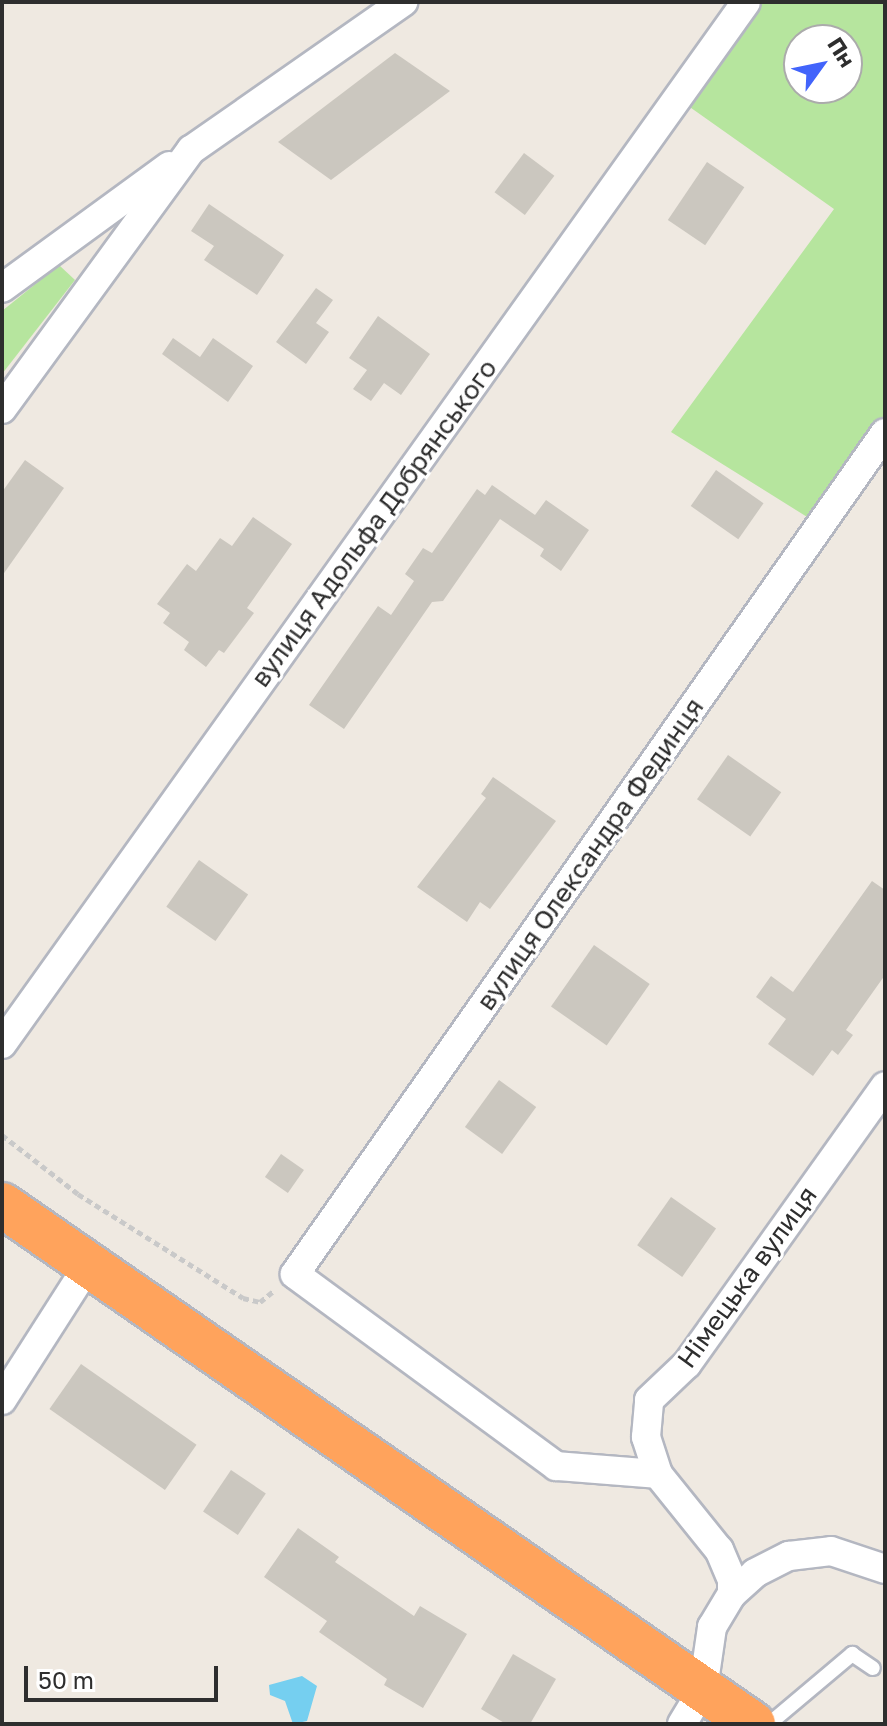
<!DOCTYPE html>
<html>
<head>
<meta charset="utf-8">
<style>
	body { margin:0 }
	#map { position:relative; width:887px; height:1726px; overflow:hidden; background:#efe9e1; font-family:"Golos Text",sans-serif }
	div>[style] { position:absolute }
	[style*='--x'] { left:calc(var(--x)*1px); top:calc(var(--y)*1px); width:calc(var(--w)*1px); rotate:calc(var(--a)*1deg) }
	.green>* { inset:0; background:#b6e59e }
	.water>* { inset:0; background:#75cff0 }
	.building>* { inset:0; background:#cbc7bf; transform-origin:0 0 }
	.path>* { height:5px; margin-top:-2.5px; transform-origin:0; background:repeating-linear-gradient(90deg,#c9c9c9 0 6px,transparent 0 10px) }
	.roads { filter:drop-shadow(2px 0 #b4b7c1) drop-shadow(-2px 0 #b4b7c1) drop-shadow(0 2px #b4b7c1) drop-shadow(0 -2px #b4b7c1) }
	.lane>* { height:14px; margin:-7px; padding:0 7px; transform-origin:7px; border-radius:7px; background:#fff }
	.street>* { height:28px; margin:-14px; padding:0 14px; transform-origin:14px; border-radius:14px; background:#fff }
	.highway>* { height:44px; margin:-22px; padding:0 22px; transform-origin:22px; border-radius:22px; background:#ffa35c }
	span { translate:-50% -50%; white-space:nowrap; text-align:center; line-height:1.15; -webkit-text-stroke:6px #fff; paint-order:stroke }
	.street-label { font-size:26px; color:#2e2e2e }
	.frame { position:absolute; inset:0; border:4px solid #2e2e2e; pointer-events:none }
	.north { position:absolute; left:783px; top:24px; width:80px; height:80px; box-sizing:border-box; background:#fff; border:2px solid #ababab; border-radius:50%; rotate:57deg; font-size:22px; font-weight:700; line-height:32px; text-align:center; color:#2e2e2e }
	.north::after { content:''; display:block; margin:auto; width:28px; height:36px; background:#4264fb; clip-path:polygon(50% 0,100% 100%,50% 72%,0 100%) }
	.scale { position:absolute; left:24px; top:1666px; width:194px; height:36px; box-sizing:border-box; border:4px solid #2e2e2e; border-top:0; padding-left:10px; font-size:24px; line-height:28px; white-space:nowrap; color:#2e2e2e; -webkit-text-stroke:6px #fff; paint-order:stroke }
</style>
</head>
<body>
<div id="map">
	<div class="green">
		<i style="clip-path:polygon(evenodd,746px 2px,885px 2px,885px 433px,820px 525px,671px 432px,834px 209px,677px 98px,746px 2px,799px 40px,847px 40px,847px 88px,799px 88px,799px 40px)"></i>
		<i style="clip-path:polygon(59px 265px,75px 280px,2px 374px,2px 311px)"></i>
	</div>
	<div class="water">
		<i style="clip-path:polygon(302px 1676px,317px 1686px,307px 1721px,293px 1724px,285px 1701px,270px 1695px,269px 1685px)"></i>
	</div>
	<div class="building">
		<i style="clip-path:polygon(395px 53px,450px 91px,331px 180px,278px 142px)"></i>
		<i style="left:524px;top:153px;width:38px;height:49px;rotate:37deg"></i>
		<i style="left:707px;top:162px;width:45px;height:70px;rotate:34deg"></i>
		<i style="clip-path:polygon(209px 204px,284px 255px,257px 295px,204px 260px,214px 246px,191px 231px)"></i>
		<i style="clip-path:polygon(316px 288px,333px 300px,316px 323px,329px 332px,306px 364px,276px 342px)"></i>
		<i style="clip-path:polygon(378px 316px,430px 354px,401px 395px,384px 383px,371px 401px,353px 389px,367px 370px,349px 358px)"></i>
		<i style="clip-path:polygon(173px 338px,200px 357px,213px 338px,253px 366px,228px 402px,162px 354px)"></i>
		<i style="clip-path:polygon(25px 460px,64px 488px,2px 576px,2px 492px)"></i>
		<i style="left:716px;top:470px;width:58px;height:44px;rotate:35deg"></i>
		<i style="clip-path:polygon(492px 485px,535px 515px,546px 500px,589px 530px,561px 571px,540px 556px,544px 549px,500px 519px,443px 601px,432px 602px,344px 729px,309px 705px,378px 606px,391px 615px,414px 581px,405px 574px,423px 548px,432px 553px,477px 489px,485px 495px)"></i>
		<i style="clip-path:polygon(253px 517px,292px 544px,247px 608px,254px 613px,224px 653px,219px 650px,206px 667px,184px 650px,189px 642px,163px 623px,170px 613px,157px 604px,187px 564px,196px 571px,220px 538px,232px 546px)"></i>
		<i style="left:728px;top:755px;width:65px;height:54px;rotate:35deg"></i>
		<i style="clip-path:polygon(493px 777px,556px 821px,490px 909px,480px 902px,467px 922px,417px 887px,486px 798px,481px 794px)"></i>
		<i style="left:199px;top:860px;width:60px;height:57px;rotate:35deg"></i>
		<i style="clip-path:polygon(872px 881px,885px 890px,885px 975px,846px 1030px,853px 1035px,838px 1055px,832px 1050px,813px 1076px,768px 1044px,786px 1019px,756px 997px,771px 976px,793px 992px)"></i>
		<i style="left:594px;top:945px;width:68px;height:75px;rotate:35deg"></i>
		<i style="left:499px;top:1080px;width:46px;height:58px;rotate:36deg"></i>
		<i style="left:281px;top:1154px;width:28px;height:28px;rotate:35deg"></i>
		<i style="left:671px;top:1197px;width:55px;height:59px;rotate:35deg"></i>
		<i style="left:81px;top:1364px;width:141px;height:55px;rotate:35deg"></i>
		<i style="left:231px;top:1470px;width:42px;height:50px;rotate:34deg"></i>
		<i style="clip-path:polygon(298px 1528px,339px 1557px,335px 1562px,414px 1616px,420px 1606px,467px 1634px,423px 1708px,384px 1685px,387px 1679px,319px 1632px,327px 1621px,264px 1577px)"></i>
		<i style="clip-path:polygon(513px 1654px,556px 1679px,530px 1724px,506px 1724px,481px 1709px)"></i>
	</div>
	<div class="path">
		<i style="--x:2;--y:1135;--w:96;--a:37.8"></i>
		<i style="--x:78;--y:1194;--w:195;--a:32.2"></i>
		<i style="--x:243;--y:1298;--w:17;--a:13"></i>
		<i style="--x:260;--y:1302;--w:19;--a:-39"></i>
	</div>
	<div class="roads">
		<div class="lane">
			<i style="--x:769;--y:1724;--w:109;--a:-40.1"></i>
			<i style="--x:852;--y:1654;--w:25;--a:34"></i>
		</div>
		<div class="street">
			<i style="--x:2;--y:288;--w:207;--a:-36.1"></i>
			<i style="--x:2;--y:409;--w:321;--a:-53.9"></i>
			<i style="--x:191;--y:150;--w:259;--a:-34.9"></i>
			<i style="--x:2;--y:1044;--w:1280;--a:-54.47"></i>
			<i style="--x:2;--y:1400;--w:161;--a:-57.4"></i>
			<i style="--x:658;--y:1474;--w:102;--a:-175.5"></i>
			<i style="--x:556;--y:1466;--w:324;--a:-143.7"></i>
			<i style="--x:295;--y:1274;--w:1027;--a:-54.95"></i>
			<i style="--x:732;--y:1594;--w:31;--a:-42"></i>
			<i style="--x:755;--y:1573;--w:38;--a:-27"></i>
			<i style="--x:789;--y:1556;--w:42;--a:-6.8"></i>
			<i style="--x:831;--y:1551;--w:57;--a:18.4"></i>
			<i style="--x:682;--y:1724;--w:41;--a:-59"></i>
			<i style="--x:703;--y:1689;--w:63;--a:-81.7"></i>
			<i style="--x:712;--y:1627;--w:39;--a:-59"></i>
			<i style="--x:732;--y:1594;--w:14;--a:-90"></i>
			<i style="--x:732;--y:1580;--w:33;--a:-113"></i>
			<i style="--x:719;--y:1550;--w:97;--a:-128.8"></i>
			<i style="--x:658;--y:1474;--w:39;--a:-108"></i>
			<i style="--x:646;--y:1437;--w:37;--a:-85"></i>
			<i style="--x:649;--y:1400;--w:52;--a:-43.5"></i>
			<i style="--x:687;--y:1364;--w:341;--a:-54.5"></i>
		</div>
		<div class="highway">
			<i style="--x:2;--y:1205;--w:913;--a:34.65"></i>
		</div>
	</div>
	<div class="street-label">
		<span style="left:374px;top:523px;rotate:-54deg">вулиця Адольфа Добрянського</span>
		<span style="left:590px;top:854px;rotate:-55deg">вулиця Олександра Фединця</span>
		<span style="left:747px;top:1277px;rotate:-54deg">Німецька вулиця</span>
	</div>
	<div class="frame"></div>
	<div class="north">Пн</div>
	<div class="scale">50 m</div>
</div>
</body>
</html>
